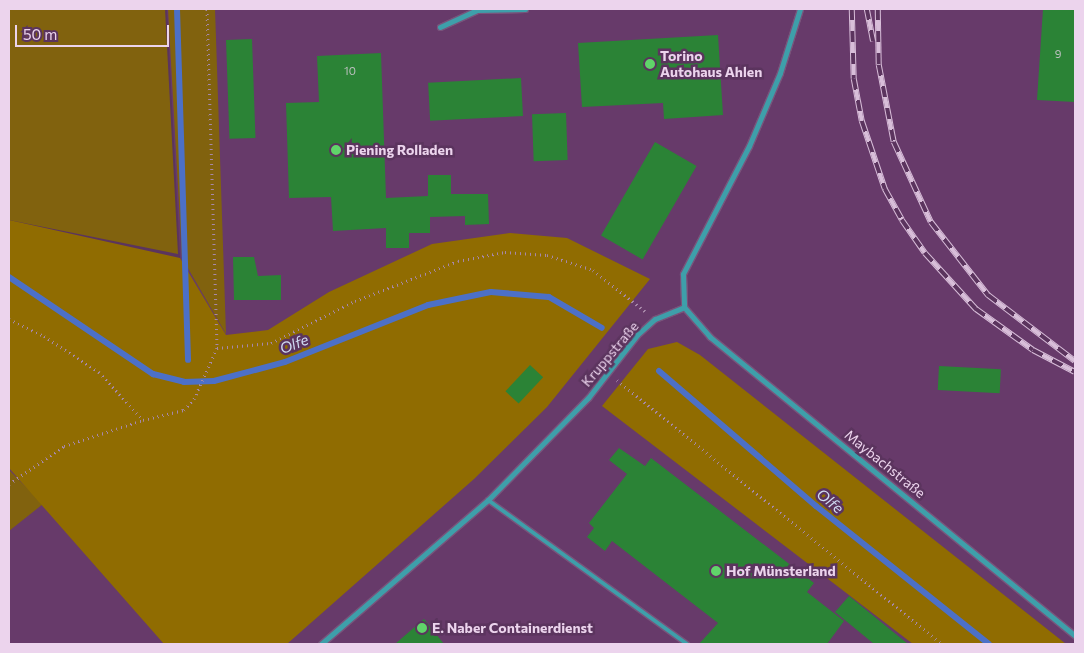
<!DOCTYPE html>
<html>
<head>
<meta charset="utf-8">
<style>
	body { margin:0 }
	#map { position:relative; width:1084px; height:653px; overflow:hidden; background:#5b345e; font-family:Commissioner,sans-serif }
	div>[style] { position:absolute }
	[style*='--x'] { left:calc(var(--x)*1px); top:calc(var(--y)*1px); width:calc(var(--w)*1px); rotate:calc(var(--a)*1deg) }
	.built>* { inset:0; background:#673a6a }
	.green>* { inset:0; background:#81620e }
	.forest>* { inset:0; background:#906c01 }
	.stream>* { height:6px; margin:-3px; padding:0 3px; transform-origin:3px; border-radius:3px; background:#4c70c7 }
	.building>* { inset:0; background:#2b8336; transform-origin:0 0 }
	.path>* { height:3px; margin-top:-1.5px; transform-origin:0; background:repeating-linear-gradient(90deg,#a788a9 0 1px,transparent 0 5px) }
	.roads { filter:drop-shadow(1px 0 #78547b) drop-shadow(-1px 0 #78547b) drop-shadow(0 1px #78547b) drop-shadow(0 -1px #78547b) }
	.lane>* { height:4px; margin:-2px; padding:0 2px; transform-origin:2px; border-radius:2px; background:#3e9faa }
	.street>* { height:5px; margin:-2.5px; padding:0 2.5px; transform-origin:2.5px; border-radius:2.5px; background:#3e9faa }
	.rail>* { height:5.5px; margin-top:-2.75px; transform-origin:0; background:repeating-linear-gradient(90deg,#5b345e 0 11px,#d8bed9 0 22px); box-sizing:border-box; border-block:1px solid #d8bed9 }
	.dots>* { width:14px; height:14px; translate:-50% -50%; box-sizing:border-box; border:2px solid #5b345e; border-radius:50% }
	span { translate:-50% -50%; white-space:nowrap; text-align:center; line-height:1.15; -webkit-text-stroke:5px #5b345e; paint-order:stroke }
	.number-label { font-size:11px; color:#bcc0bf }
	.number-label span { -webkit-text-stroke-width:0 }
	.poi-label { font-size:14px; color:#ecd4ed; font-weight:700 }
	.left { translate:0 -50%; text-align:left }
	.street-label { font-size:14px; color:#ecd4ed }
	.water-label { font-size:15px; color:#d0dbf2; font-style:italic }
	.frame { position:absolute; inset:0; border:10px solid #ecd4ed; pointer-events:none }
	.scale { position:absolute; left:15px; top:25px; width:154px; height:22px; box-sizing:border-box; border:2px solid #ecd4ed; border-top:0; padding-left:6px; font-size:15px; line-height:18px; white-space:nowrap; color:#ecd4ed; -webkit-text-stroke:4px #5b345e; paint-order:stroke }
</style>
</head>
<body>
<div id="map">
	<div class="built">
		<i style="clip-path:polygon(167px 9px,1075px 9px,1075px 644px,9px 644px,9px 413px,180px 258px)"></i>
	</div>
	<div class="green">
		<i style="clip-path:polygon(9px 9px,165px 9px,178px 254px,9px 220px)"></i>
		<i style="clip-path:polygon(168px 9px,215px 9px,226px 334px,182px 258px)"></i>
		<i style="clip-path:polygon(9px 470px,43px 504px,9px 531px)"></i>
	</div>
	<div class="forest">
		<i style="clip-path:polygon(9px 220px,180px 258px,226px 335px,268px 330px,329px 292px,432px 244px,510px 233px,567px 238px,650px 279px,547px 407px,474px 479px,287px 644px,164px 644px,9px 468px)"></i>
		<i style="clip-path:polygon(677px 342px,700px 355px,1066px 644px,913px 644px,602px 406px,648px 349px)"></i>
	</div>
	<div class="stream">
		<i style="--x:177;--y:9;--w:351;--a:88.2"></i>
		<i style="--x:9;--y:277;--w:174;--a:34"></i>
		<i style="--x:153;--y:374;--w:32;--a:14"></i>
		<i style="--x:184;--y:382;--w:30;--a:-2"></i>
		<i style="--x:214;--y:381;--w:73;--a:-15"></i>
		<i style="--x:285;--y:362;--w:154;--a:-21.7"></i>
		<i style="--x:428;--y:305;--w:64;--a:-11.7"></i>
		<i style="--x:491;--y:292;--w:58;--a:4.9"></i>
		<i style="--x:549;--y:297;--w:61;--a:30.3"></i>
		<i style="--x:659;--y:371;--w:207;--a:40.7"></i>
		<i style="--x:816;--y:506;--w:221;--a:38.6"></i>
	</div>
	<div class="building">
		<i style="clip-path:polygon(1043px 9px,1075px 9px,1075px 102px,1037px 100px)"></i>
		<i style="clip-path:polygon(718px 35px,723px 115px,664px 119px,663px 103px,582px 107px,578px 43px)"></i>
		<i style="left:252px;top:39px;width:99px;height:26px;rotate:88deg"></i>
		<i style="clip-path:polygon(381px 53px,386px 198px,428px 196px,428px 175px,451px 175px,451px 194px,488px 194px,489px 224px,465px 225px,465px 216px,430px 217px,430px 233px,409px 233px,409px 248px,386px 248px,386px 228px,333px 231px,331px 197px,289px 198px,286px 103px,319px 102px,317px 56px)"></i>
		<i style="left:521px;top:78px;width:38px;height:93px;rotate:87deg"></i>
		<i style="left:566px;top:113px;width:47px;height:34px;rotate:88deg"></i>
		<i style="left:655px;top:142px;width:48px;height:108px;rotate:30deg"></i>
		<i style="clip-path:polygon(233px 257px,254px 257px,258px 276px,281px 275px,281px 300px,234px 300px)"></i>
		<i style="left:530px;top:365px;width:18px;height:36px;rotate:43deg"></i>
		<i style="left:939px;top:366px;width:62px;height:24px;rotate:3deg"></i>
		<i style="clip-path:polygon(619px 448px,645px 466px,651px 458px,814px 583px,807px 592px,844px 621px,827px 644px,699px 644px,718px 623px,612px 541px,605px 551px,587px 537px,594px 528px,589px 523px,627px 474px,609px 460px)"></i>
		<i style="clip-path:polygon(849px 596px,908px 644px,874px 644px,835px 612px)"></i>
		<i style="clip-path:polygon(424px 619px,444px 644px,395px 644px)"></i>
	</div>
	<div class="path">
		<i style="--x:207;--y:9;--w:339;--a:88.3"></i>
		<i style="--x:9;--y:319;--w:39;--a:26"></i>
		<i style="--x:44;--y:336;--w:66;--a:33.2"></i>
		<i style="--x:99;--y:372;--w:65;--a:47.5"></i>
		<i style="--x:143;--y:420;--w:42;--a:-13.7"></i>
		<i style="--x:184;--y:410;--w:15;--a:-48"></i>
		<i style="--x:194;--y:399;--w:56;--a:-65.7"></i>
		<i style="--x:217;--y:348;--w:54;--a:-5.3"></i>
		<i style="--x:271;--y:343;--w:94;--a:-26.6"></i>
		<i style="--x:355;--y:301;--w:110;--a:-21.2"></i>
		<i style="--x:458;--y:261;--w:48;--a:-10.8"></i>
		<i style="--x:505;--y:252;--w:42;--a:4.1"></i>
		<i style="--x:547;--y:255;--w:48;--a:18.1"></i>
		<i style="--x:593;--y:270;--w:68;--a:38.4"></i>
		<i style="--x:617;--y:380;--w:419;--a:39.1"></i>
		<i style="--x:9;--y:484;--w:67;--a:-34.6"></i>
		<i style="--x:64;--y:446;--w:83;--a:-18.2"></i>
	</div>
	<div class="roads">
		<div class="lane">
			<i style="--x:488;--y:500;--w:246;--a:35.9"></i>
		</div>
		<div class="street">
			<i style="--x:800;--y:9;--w:67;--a:107.4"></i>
			<i style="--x:780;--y:73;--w:79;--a:113"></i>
			<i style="--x:749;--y:146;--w:144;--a:117.3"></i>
			<i style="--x:683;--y:274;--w:33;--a:88"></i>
			<i style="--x:684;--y:307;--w:40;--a:49"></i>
			<i style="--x:710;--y:337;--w:472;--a:39.3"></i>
			<i style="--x:440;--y:27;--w:41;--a:-24.7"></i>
			<i style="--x:477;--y:10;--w:48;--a:-1.2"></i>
			<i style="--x:321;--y:644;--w:221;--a:-40.8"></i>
			<i style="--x:488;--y:500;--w:143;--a:-45.6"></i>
			<i style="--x:588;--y:398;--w:80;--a:-52.1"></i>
			<i style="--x:637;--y:335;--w:24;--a:-42"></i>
			<i style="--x:655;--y:319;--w:31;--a:-22"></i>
		</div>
	</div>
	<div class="rail">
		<i style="--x:852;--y:9;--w:70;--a:88.4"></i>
		<i style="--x:854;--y:79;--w:43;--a:79.2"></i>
		<i style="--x:862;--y:121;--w:72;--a:71.3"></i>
		<i style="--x:885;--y:189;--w:35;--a:61"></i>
		<i style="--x:902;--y:220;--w:40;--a:55.1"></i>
		<i style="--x:925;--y:253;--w:76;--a:47.7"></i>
		<i style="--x:976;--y:309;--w:70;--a:35.7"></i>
		<i style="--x:1033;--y:350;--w:47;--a:27.6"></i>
		<i style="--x:867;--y:9;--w:33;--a:79"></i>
		<i style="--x:878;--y:9;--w:56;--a:89"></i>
		<i style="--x:879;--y:65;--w:78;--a:79"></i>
		<i style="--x:894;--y:142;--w:88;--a:65.2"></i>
		<i style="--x:931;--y:222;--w:93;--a:52"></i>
		<i style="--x:988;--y:295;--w:109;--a:37.2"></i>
	</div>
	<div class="dots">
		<i style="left:650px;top:64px;background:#60d56a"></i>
		<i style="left:336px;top:150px;background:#60d56a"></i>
		<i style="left:716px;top:571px;background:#60d56a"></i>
		<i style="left:422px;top:628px;background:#60d56a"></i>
	</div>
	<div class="number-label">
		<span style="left:1058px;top:54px">9</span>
		<span style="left:350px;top:71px">10</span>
	</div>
	<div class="poi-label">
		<span class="left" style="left:660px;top:64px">Torino<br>Autohaus Ahlen</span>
		<span class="left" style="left:346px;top:150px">Piening Rolladen</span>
		<span class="left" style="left:726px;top:571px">Hof Münsterland</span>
		<span class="left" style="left:432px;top:628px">E. Naber Containerdienst</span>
	</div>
	<div class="street-label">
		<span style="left:610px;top:354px;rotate:-50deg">Kruppstraße</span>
		<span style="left:885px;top:464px;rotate:39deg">Maybachstraße</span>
	</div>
	<div class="water-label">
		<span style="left:294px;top:344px;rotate:-21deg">Olfe</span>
		<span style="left:830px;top:501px;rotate:39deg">Olfe</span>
	</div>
	<div class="frame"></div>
	<div class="scale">50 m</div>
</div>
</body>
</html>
